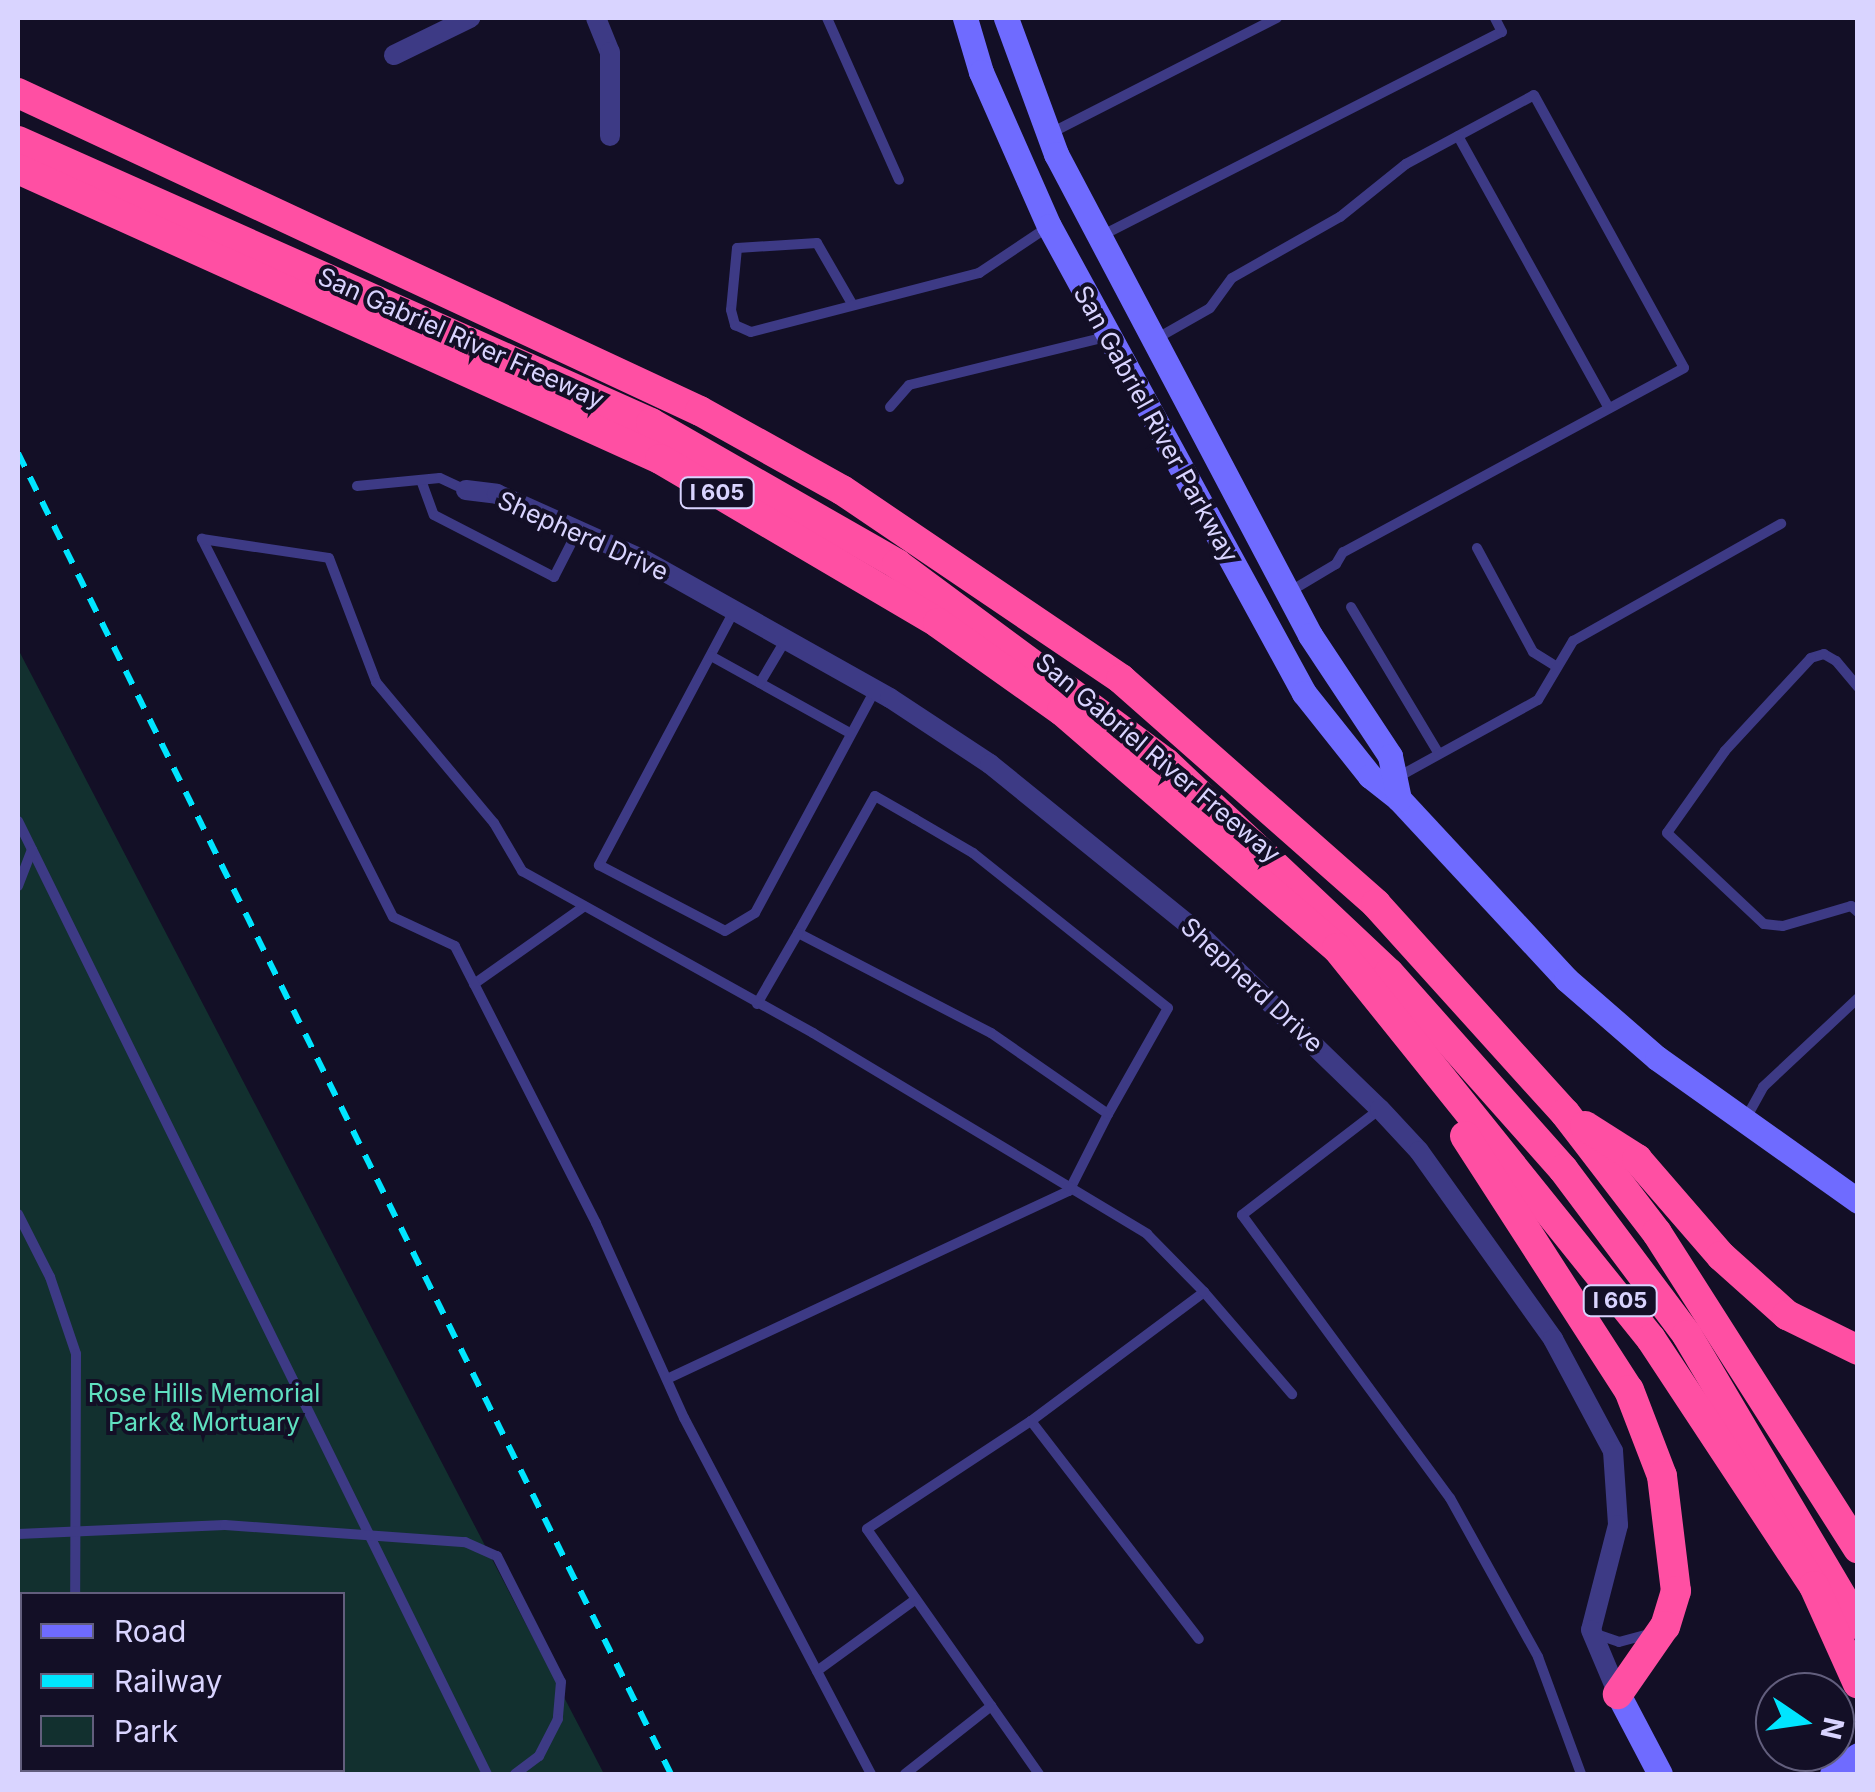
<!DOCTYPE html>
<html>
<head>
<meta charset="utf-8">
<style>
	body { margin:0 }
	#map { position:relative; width:1875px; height:1792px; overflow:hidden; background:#130f26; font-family:Inter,sans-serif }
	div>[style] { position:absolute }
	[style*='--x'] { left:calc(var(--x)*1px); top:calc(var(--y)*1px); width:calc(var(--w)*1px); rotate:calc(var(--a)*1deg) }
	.green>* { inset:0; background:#12302f }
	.service>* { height:10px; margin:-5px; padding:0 5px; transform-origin:5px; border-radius:5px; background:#3d3a85 }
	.minor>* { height:20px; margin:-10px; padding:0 10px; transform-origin:10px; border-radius:10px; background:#3d3a85 }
	.secondary>* { height:25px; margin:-12.5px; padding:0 12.5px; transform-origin:12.5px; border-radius:12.5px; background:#6f6bff }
	.motorway>* { height:30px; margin:-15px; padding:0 15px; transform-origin:15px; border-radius:15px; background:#ff4fa3 }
	.rail>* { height:6px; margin-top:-3px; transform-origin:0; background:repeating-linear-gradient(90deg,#00e5ff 0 15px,transparent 0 27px) }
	span { translate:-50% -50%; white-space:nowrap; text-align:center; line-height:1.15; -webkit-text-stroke:8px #130f26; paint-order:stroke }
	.shield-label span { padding:2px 8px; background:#130f26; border:2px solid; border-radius:8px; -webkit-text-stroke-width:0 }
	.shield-label { font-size:22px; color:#d9d4ff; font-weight:700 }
	.street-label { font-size:25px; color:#d9d4ff }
	.park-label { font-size:25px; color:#5fe0c0 }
	.frame { position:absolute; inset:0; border:20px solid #d9d4ff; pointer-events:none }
	.legend { position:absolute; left:20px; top:1592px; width:325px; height:180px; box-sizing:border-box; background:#130f26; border:2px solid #625e7d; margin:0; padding:12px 18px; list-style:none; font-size:30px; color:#d9d4ff }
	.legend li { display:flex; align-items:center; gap:20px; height:50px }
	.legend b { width:50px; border:2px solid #625e7d }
	.north { position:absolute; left:1755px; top:1672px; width:100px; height:100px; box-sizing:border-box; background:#130f26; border:2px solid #625e7d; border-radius:50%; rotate:103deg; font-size:28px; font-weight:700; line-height:40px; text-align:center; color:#d9d4ff }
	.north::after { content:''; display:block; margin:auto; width:35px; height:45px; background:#00e5ff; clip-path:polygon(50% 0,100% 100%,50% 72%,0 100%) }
</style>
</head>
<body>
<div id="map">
	<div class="green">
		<i style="clip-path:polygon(evenodd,18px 649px,604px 1774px,18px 1774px,18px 649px,22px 1594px,342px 1594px,342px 1770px,22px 1770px,22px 1594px)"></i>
	</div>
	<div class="service">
		<i style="--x:827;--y:18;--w:177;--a:66"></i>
		<i style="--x:1049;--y:134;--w:256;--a:-27"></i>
		<i style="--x:1458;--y:136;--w:311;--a:61"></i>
		<i style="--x:1099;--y:237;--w:452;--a:-27"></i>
		<i style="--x:1502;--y:32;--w:16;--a:-117"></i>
		<i style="--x:851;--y:302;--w:68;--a:-120"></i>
		<i style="--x:817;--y:243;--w:80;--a:176.4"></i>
		<i style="--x:737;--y:248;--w:62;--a:95.5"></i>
		<i style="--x:731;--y:310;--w:16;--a:75"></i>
		<i style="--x:735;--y:325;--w:17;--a:24"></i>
		<i style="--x:751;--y:332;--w:236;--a:-14.5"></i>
		<i style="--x:979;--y:273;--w:83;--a:-33.7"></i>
		<i style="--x:1154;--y:340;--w:64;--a:-29.7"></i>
		<i style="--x:1210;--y:308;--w:37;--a:-54"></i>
		<i style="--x:1232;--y:278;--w:124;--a:-29.5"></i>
		<i style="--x:1340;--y:217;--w:85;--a:-38.8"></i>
		<i style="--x:1406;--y:164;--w:145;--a:-28.3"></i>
		<i style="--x:1534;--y:95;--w:311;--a:61.2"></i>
		<i style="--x:1684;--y:368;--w:387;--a:151.6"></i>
		<i style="--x:1343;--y:552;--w:14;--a:120"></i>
		<i style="--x:1336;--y:564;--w:55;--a:149.2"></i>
		<i style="--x:890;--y:407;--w:29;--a:-49"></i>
		<i style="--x:909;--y:385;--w:203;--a:-13.7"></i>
		<i style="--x:421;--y:480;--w:37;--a:70"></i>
		<i style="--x:434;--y:515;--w:135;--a:27.3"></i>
		<i style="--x:554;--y:577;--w:53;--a:-62.9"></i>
		<i style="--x:357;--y:486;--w:83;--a:-5.5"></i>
		<i style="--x:440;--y:478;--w:29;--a:25"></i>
		<i style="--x:1477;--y:548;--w:118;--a:61.7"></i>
		<i style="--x:1533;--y:652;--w:28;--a:32"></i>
		<i style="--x:1351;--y:607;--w:171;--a:59.1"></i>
		<i style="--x:734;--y:611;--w:288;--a:118"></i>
		<i style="--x:599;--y:865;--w:142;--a:27.6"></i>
		<i style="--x:725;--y:931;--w:35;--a:-31"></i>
		<i style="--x:755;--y:913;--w:253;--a:-61.7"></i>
		<i style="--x:711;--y:656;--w:159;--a:29"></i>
		<i style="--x:760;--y:683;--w:51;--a:-59.4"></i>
		<i style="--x:1858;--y:687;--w:34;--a:-130"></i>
		<i style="--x:1836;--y:661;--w:14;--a:-150"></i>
		<i style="--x:1824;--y:654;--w:14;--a:163"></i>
		<i style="--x:1811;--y:658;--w:127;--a:132.8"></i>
		<i style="--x:1725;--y:751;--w:100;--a:125.3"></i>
		<i style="--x:1667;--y:833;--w:133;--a:43.2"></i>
		<i style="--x:1764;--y:924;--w:19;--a:6"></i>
		<i style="--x:1783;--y:926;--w:71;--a:-16.4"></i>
		<i style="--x:1851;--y:906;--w:9;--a:41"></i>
		<i style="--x:1396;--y:778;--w:162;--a:-28.8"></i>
		<i style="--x:1538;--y:700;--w:69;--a:-59.3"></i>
		<i style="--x:1573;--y:641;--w:239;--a:-29.4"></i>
		<i style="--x:18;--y:821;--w:1062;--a:63.8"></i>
		<i style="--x:18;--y:886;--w:39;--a:-69"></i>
		<i style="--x:798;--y:933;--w:157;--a:-60.7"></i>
		<i style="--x:875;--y:796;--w:46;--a:29.9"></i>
		<i style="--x:915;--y:819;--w:67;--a:30.4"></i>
		<i style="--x:973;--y:853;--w:249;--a:38.5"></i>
		<i style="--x:1168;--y:1008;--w:122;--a:119.5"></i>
		<i style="--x:474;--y:984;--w:133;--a:-35.2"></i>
		<i style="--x:1380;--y:1109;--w:174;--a:142.5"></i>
		<i style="--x:1242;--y:1215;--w:351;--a:53.7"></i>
		<i style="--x:1450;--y:1498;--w:182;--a:61"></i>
		<i style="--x:1538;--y:1657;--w:125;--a:69.8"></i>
		<i style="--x:1745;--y:1120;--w:38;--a:-61"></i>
		<i style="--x:1763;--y:1087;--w:130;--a:-43.1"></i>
		<i style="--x:18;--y:1214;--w:71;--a:63.1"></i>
		<i style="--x:50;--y:1277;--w:81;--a:71.3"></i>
		<i style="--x:76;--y:1354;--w:240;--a:90.2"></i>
		<i style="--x:667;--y:1379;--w:444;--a:-25.1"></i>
		<i style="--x:1069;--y:1191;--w:86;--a:-63.1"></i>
		<i style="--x:1108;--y:1114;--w:142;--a:-145.3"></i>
		<i style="--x:991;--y:1033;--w:217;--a:-152.6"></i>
		<i style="--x:798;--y:933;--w:82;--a:120"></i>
		<i style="--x:1031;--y:1421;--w:216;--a:-36.7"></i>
		<i style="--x:1204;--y:1292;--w:135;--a:49.2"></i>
		<i style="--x:18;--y:1534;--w:207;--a:-2.5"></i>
		<i style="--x:225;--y:1525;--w:241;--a:4.1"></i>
		<i style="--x:465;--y:1542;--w:35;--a:24"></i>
		<i style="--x:497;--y:1556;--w:141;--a:63.1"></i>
		<i style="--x:561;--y:1682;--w:37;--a:95"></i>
		<i style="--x:558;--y:1719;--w:42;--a:117.2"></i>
		<i style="--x:539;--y:1756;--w:30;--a:143"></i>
		<i style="--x:1596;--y:1634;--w:24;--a:19"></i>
		<i style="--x:1619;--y:1642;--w:28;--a:-15"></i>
		<i style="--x:817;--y:1671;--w:122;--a:-36"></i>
		<i style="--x:18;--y:1735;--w:4;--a:-14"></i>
		<i style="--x:88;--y:1770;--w:4;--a:76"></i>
		<i style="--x:871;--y:1774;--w:402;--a:-117.7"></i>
		<i style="--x:684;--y:1418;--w:214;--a:-114.3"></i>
		<i style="--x:596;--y:1223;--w:311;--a:-117"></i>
		<i style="--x:455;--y:946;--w:68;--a:-154.9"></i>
		<i style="--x:393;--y:917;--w:424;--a:-116.8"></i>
		<i style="--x:202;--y:539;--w:128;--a:8.5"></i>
		<i style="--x:329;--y:558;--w:133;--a:69.2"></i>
		<i style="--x:376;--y:682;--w:184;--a:50.1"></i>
		<i style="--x:494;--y:823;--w:56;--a:59.7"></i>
		<i style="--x:522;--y:871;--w:333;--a:29.1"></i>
		<i style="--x:813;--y:1033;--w:390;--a:31"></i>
		<i style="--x:1147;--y:1234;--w:81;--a:45.5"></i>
		<i style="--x:905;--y:1774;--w:110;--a:-38.3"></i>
		<i style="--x:1039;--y:1774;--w:299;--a:-125.1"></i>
		<i style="--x:867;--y:1529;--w:196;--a:-33.4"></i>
		<i style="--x:1031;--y:1421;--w:275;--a:52.4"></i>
	</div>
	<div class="minor">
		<i style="--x:596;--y:18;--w:37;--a:68"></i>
		<i style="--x:610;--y:52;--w:84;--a:90"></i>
		<i style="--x:394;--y:55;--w:85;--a:-26"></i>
		<i style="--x:466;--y:490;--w:31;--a:7"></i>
		<i style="--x:497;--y:494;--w:161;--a:24.2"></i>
		<i style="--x:644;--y:560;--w:282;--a:29.3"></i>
		<i style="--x:890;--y:698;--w:120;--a:33.4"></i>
		<i style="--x:990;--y:764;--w:265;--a:39"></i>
		<i style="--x:1196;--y:931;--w:256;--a:44.1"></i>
		<i style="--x:1380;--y:1109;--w:57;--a:47.1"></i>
		<i style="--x:1419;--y:1151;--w:231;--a:54.5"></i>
		<i style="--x:1553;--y:1339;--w:127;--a:61.8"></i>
		<i style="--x:1613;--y:1451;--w:74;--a:86.1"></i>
		<i style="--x:1618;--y:1525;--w:108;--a:104.4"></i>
		<i style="--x:1591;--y:1630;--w:69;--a:67.1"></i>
	</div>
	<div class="secondary">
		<i style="--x:965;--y:18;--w:56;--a:73.5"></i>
		<i style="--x:981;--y:72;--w:168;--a:66.2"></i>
		<i style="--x:1049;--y:226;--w:532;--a:61.36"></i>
		<i style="--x:1304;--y:693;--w:106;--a:51.5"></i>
		<i style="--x:1370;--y:776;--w:37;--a:38"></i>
		<i style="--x:1399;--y:799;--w:246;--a:47.1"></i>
		<i style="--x:1566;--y:979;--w:121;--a:41"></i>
		<i style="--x:1657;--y:1058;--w:247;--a:35.4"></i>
		<i style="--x:1006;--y:18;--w:145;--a:69.8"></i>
		<i style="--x:1056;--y:154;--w:544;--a:62.16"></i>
		<i style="--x:1310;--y:635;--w:145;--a:56.5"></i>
		<i style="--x:1390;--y:756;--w:44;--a:78.2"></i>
		<i style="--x:1618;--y:1694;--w:90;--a:62.3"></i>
		<i style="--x:1832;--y:1774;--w:32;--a:-36"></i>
	</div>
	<div class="motorway">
		<i style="--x:18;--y:93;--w:752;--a:25"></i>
		<i style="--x:700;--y:411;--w:162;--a:29.1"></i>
		<i style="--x:842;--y:490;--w:337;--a:34.1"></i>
		<i style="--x:1121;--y:679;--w:340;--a:41.4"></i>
		<i style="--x:1376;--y:904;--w:282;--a:47.9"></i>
		<i style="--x:1565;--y:1113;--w:151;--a:52.5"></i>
		<i style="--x:1657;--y:1233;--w:374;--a:57.5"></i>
		<i style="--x:18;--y:141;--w:693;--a:24.01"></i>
		<i style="--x:651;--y:423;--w:284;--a:29.8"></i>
		<i style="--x:897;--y:564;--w:335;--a:36.5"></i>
		<i style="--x:1166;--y:763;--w:306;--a:43.3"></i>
		<i style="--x:1389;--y:973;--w:262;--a:48.4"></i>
		<i style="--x:1563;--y:1169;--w:207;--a:53.2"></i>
		<i style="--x:1687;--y:1335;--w:336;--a:59.4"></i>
		<i style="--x:18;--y:169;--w:704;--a:24.31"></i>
		<i style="--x:660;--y:459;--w:323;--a:30.5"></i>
		<i style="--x:938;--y:623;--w:152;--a:35.4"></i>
		<i style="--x:1062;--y:711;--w:363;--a:40.8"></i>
		<i style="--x:1337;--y:948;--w:501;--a:51.23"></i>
		<i style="--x:1651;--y:1339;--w:296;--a:56.6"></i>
		<i style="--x:1814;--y:1586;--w:107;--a:65.8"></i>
		<i style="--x:1585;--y:1126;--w:62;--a:32.4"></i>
		<i style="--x:1637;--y:1159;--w:128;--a:49.1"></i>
		<i style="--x:1721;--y:1256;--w:89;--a:41.8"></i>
		<i style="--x:1787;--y:1315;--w:79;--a:26.2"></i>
		<i style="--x:1465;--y:1136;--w:302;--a:57.2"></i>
		<i style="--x:1629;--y:1390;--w:92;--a:69"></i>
		<i style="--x:1662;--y:1476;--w:116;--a:83.1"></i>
		<i style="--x:1676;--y:1591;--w:37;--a:107"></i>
		<i style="--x:1665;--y:1626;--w:83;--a:124.7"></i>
	</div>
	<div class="rail">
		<i style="--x:18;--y:453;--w:1474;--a:63.7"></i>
	</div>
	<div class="shield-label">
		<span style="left:717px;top:493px">I 605</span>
		<span style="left:1620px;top:1301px">I 605</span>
	</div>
	<div class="street-label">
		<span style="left:461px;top:338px;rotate:24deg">San Gabriel River Freeway</span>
		<span style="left:1156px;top:424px;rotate:61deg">San Gabriel River Parkway</span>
		<span style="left:583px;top:536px;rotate:24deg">Shepherd Drive</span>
		<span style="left:1158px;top:758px;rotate:40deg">San Gabriel River Freeway</span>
		<span style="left:1252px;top:985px;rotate:43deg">Shepherd Drive</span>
	</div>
	<div class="park-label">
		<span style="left:204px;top:1408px">Rose Hills Memorial<br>Park &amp; Mortuary</span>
	</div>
	<div class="frame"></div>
	<ul class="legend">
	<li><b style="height:12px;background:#6f6bff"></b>Road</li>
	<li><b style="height:12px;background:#00e5ff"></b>Railway</li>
	<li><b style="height:28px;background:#12302f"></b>Park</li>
	</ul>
	<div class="north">N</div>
</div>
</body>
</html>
